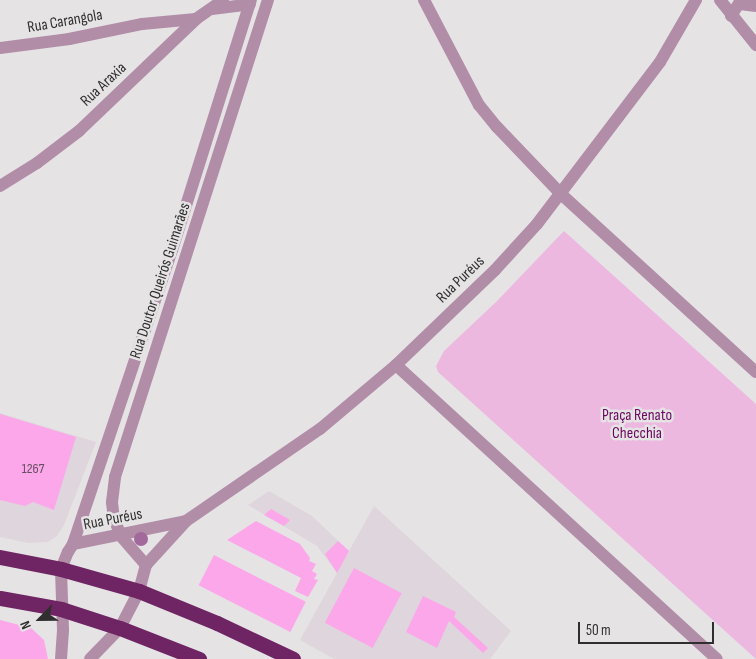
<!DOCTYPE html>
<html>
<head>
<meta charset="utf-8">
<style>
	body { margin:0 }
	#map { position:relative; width:756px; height:659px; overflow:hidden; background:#e6e3e5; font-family:"Sofia Sans Condensed",sans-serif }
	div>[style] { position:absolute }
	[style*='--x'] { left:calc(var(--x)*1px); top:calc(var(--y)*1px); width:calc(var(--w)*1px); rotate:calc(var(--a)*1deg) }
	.built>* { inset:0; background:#dfd5dc }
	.green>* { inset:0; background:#ecb8e0 }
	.building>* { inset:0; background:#fba7e9; transform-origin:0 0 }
	.minor>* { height:12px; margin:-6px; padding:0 6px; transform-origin:6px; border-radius:6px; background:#b18da8 }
	.highway>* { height:15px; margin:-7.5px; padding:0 7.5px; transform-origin:7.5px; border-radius:7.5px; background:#6f2563 }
	.trees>* { width:14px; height:14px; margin:-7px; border-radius:50%; background:#a3699b }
	span { translate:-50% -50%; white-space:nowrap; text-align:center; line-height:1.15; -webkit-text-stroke:5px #e6e3e5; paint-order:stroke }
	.number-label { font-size:14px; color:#634d5e }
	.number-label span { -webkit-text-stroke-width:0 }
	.street-label { font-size:16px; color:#302f2f }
	.park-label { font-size:16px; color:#6c055f }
	.north { position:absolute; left:15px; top:594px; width:50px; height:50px; -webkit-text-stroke:4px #e6e3e5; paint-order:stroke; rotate:247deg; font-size:14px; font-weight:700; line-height:20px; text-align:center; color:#302f2f }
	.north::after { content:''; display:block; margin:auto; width:18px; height:22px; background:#302f2f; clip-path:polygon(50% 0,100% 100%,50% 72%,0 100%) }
	.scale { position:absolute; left:578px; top:622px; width:136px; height:22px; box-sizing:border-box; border:2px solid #302f2f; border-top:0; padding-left:6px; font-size:15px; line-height:18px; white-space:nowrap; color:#302f2f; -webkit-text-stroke:4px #e6e3e5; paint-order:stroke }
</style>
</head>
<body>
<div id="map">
	<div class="built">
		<i style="clip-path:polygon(0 413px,96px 442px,64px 525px,57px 536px,48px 542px,28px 543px,0 537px)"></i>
		<i style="clip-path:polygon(269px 491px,312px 516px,349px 551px,374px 506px,511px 631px,490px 659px,334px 659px,300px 640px,337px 573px,317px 546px,248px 505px)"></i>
	</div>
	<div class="green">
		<i style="clip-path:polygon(564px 231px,756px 404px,756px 659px,438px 372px,436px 366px,444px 351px,496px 302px)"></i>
	</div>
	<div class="building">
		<i style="clip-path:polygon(0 414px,76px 437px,54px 510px,33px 502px,25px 506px,0 500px)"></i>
		<i style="clip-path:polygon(271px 509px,290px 520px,284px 526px,264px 515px)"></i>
		<i style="clip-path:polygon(256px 521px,300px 544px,310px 558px,309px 561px,316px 564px,312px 571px,317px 574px,314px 579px,318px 580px,308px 597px,295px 591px,301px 578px,227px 540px)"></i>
		<i style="clip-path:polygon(338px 541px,349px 551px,337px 573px,325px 554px)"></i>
		<i style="left:214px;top:555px;width:103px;height:34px;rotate:27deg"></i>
		<i style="left:354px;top:568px;width:54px;height:62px;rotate:28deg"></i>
		<i style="clip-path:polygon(423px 596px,456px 612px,454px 617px,488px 648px,483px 653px,449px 621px,437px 648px,406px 632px)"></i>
		<i style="clip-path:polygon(0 620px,31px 628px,44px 640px,48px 659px,0 659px)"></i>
	</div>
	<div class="minor">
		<i style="--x:424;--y:0;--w:119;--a:62.4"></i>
		<i style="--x:479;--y:105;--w:28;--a:51"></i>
		<i style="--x:497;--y:127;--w:93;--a:46.3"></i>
		<i style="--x:561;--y:194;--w:264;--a:42.4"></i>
		<i style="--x:720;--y:0;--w:58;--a:51.3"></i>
		<i style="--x:740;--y:4;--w:16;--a:7"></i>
		<i style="--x:212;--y:9;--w:38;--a:-7"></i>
		<i style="--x:731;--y:16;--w:19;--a:-58"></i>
		<i style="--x:0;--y:48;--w:70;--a:-7.4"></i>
		<i style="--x:69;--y:39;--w:75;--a:-11.6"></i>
		<i style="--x:142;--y:24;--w:54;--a:-5.3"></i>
		<i style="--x:0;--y:186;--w:44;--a:-31.9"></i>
		<i style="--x:37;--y:163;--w:53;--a:-37.3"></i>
		<i style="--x:79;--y:131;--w:162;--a:-43.7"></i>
		<i style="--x:196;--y:19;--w:33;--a:-35"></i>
		<i style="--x:396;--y:365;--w:435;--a:42.5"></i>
		<i style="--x:73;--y:544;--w:310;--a:-71.4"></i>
		<i style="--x:172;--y:250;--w:262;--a:-72.5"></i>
		<i style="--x:146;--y:565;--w:38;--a:-131"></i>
		<i style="--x:121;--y:536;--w:18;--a:-112"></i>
		<i style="--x:114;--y:519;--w:17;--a:-97"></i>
		<i style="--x:112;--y:502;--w:25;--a:-83"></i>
		<i style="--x:115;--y:477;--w:501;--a:-72.22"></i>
		<i style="--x:61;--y:659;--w:29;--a:-86"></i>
		<i style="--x:63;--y:630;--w:61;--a:-91.9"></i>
		<i style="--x:61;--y:569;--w:18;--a:-68"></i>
		<i style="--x:68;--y:552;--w:9;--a:-58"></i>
		<i style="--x:73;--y:544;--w:115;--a:-11.5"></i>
		<i style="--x:90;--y:659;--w:43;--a:-45.9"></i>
		<i style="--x:120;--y:628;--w:42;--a:-62.8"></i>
		<i style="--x:139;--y:591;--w:27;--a:-75"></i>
		<i style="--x:146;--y:565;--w:59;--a:-47.7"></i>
		<i style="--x:186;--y:521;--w:163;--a:-34.5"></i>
		<i style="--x:320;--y:429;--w:99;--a:-40.1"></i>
		<i style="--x:396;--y:365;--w:137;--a:-43.8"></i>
		<i style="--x:495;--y:270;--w:62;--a:-47.6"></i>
		<i style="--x:537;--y:224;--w:203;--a:-52.8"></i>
		<i style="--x:660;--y:62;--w:72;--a:-59.9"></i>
	</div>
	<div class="highway">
		<i style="--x:0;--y:557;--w:62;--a:11.1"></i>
		<i style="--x:61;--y:569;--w:81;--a:15.8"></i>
		<i style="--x:139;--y:591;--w:84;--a:22.3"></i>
		<i style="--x:217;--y:623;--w:84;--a:25.3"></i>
		<i style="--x:0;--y:598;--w:62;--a:10.2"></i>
		<i style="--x:61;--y:609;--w:62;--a:17.9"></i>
		<i style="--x:120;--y:628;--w:85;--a:21.4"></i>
	</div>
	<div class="trees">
		<i style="left:141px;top:539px"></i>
	</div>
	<div class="number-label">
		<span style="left:33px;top:469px">1267</span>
	</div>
	<div class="street-label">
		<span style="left:65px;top:22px;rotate:-10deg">Rua Carangola</span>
		<span style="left:104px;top:85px;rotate:-43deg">Rua Araxia</span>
		<span style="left:461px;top:280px;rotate:-44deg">Rua Puréus</span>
		<span style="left:161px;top:281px;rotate:-72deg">Rua Doutor Queirós Guimarães</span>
		<span style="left:113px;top:520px;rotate:-11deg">Rua Puréus</span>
	</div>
	<div class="park-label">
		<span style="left:637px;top:425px">Praça Renato<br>Checchia</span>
	</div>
	<div class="north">N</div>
	<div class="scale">50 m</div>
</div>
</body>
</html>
